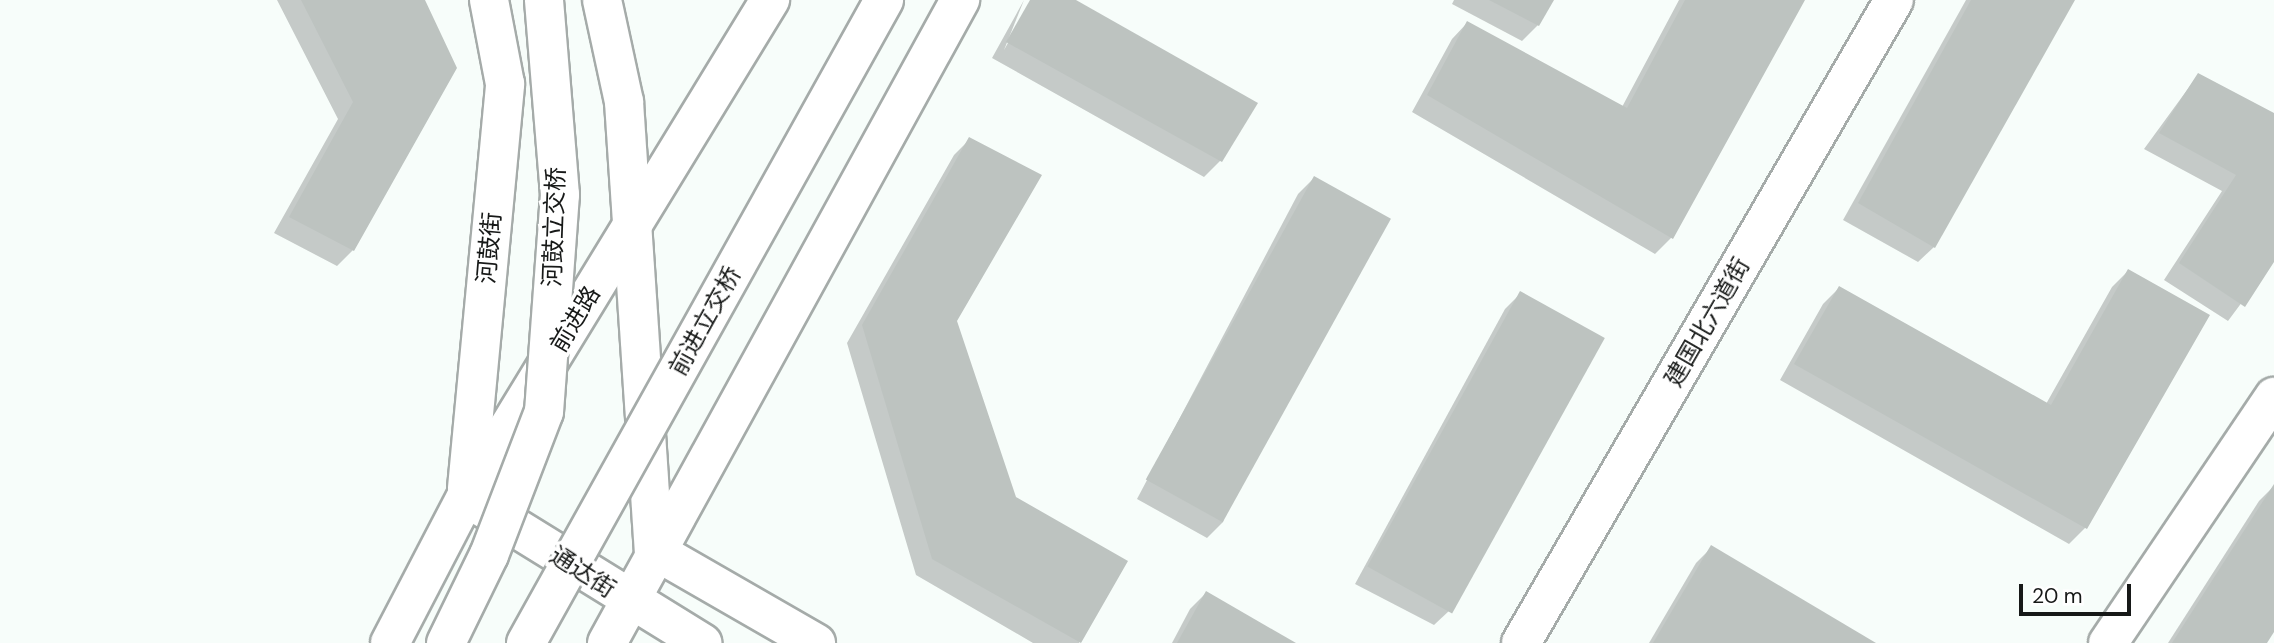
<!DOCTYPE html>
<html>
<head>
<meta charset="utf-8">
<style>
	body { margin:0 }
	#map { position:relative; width:2274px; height:643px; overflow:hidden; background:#f7fdfa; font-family:"DM Sans","Noto Sans SC",sans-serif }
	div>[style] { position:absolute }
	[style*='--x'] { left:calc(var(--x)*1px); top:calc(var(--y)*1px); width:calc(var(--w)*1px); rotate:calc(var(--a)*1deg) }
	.shadow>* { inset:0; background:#0003 }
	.building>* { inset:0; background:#bdc3c0; transform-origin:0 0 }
	.roads { filter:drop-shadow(2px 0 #a5aba9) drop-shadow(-2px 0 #a5aba9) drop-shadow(0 2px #a5aba9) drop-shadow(0 -2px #a5aba9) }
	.tertiary>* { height:38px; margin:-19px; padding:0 19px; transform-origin:19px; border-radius:19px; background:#fff }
	.secondary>* { height:38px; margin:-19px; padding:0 19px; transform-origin:19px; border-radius:19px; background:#fff }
	.trunk>* { height:38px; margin:-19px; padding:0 19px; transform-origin:19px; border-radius:19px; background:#fff }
	.bridges { filter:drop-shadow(2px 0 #a5aba9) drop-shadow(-2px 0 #a5aba9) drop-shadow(0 2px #a5aba9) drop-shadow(0 -2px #a5aba9) }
	.trunk-bridge>* { height:38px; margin:-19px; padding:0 19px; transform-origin:19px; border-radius:19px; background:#fff }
	span { translate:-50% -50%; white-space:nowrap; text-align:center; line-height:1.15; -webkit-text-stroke:7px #fff; paint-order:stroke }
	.street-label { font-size:24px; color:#171918 }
	.scale { position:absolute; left:2019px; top:584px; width:112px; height:32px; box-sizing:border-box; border:4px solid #171918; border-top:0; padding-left:9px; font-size:21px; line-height:24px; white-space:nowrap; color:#171918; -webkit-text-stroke:5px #fff; paint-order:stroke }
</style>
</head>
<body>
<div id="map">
	<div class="shadow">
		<i style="clip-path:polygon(277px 0,423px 0,353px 250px,337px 266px,274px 233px,338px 119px)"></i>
		<i style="clip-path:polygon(1024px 0,1004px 50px,1032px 0,1072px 0,1256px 103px,1220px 161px,1204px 177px,992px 58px)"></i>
		<i style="clip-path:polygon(1454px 0,1552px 0,1538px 25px,1522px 41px,1452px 4px)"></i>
		<i style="clip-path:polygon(1679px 0,1803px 0,1671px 238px,1655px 254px,1412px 112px,1452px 39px,1467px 23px,1622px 107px)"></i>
		<i style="clip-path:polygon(1966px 0,2073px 0,1934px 247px,1918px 262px,1843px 220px)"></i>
		<i style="clip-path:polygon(2198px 75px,2274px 115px,2274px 259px,2228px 321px,2164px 280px,2222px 191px,2144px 149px)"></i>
		<i style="clip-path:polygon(970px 139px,955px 321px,1015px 498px,1126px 562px,1079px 643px,1033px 643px,916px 575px,847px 343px,954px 155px)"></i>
		<i style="clip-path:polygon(1314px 178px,1223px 522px,1207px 538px,1137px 499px,1298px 194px)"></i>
		<i style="clip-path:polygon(2128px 271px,2085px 528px,2069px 544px,1780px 380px,1823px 304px,1839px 288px,2046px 404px,2112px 287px)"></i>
		<i style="clip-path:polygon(1521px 293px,1450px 610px,1434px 625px,1355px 584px,1505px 309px)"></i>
		<i style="clip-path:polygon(2274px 486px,2274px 629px,2265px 643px,2168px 643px,2259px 501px)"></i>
		<i style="clip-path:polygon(1712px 547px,1872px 643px,1649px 643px,1696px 563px)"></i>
		<i style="clip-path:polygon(1206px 593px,1292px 643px,1172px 643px,1190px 609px)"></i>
	</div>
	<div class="building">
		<i style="clip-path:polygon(301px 0,425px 0,457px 68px,354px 251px,289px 217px,353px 102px)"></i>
		<i style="clip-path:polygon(1030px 0,1076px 0,1258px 103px,1222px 162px,1006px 42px)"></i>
		<i style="clip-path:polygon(1489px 0,1554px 0,1539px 26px)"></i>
		<i style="clip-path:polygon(1685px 0,1805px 0,1673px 239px,1427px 95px,1467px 21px,1627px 108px)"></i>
		<i style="clip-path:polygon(1971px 0,2075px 0,1935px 248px,1858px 203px)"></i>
		<i style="clip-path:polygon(2198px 73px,2274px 113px,2274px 262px,2245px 307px,2179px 263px,2236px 175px,2159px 133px)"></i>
		<i style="clip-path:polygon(969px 137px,1042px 175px,957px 321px,1016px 497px,1128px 561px,1081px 643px,932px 559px,862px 325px)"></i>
		<i style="left:1314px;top:176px;width:88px;height:347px;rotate:29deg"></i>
		<i style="clip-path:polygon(2128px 269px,2210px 315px,2087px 529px,1794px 364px,1839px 286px,2051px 405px)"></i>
		<i style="left:1520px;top:291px;width:97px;height:315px;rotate:29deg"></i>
		<i style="clip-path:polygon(2274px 484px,2274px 632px,2267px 643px,2172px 643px)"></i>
		<i style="clip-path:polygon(1711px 545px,1876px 643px,1653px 643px)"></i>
		<i style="clip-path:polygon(1206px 591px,1296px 643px,1177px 643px)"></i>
	</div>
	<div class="roads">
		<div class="tertiary">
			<i style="--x:1521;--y:643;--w:743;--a:-59.88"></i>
			<i style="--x:2108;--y:643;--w:297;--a:-56"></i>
		</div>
		<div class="secondary">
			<i style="--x:466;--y:497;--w:278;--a:31.7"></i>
			<i style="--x:654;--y:550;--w:187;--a:29.9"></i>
		</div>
		<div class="trunk">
			<i style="--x:602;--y:0;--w:104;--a:77.8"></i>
			<i style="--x:624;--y:102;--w:449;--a:86.2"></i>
			<i style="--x:467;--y:488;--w:406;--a:-84.6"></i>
			<i style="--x:505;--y:84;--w:86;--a:-100.8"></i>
			<i style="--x:390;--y:643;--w:165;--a:-62.5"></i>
			<i style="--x:466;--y:497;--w:583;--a:-58.55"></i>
			<i style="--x:607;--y:643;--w:734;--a:-61.23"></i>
		</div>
	</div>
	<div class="bridges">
		<div class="trunk-bridge">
			<i style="--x:446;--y:643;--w:98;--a:-64"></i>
			<i style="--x:489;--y:555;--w:153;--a:-69"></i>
			<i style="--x:544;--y:412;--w:218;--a:-85.8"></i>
			<i style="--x:560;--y:195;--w:196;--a:-94.7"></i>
			<i style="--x:526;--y:643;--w:736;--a:-60.89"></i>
		</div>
	</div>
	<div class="street-label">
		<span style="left:554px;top:227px;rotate:-88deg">河鼓立交桥</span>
		<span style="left:489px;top:248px;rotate:-85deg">河鼓街</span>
		<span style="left:575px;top:319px;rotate:-59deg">前进路</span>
		<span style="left:705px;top:321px;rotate:-61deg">前进立交桥</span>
		<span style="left:1707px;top:322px;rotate:-60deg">建国北六道街</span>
		<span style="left:583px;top:572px;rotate:33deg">通达街</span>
	</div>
	<div class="scale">20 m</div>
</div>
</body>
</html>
